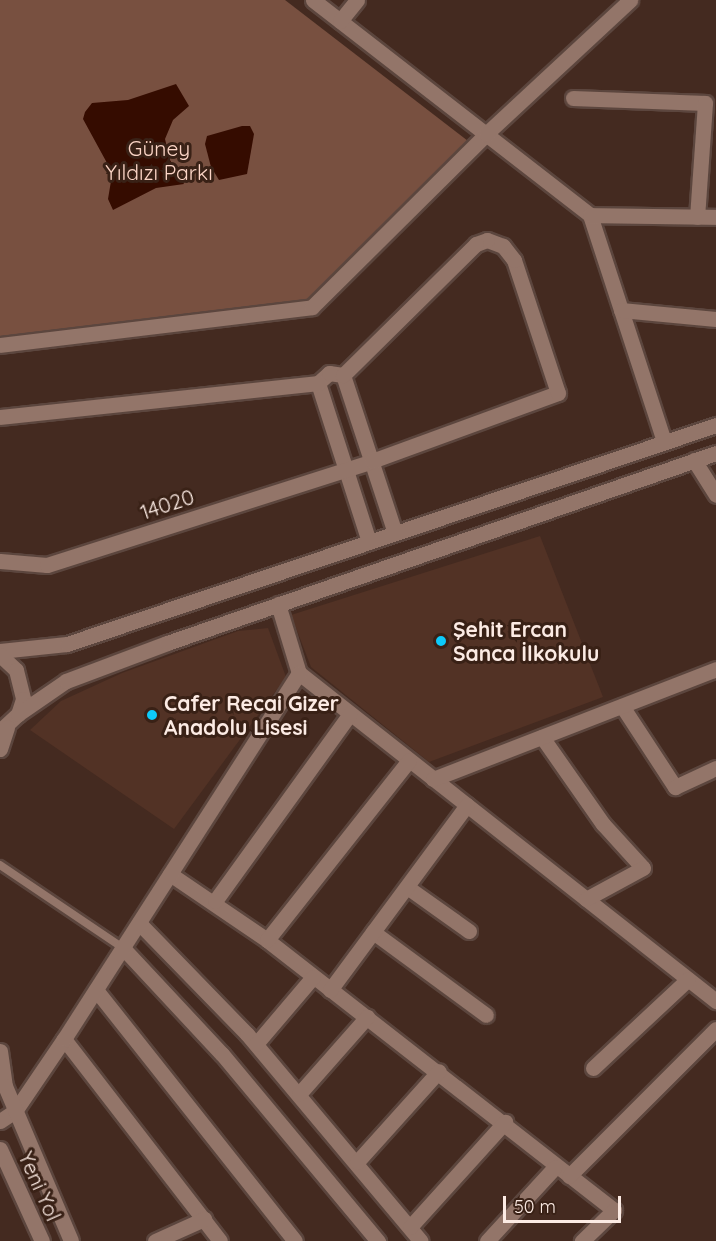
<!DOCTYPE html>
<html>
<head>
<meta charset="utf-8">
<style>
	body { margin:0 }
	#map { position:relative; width:716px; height:1241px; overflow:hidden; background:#442a20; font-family:Quicksand,sans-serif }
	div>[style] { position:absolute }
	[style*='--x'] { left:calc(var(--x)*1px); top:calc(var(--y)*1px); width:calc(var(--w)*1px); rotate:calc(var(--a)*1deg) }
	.built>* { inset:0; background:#523225 }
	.green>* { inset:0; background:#785040 }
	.water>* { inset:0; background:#350c00 }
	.roads { filter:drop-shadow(2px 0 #5c463e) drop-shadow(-2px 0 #5c463e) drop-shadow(0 2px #5c463e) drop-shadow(0 -2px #5c463e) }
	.lane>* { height:8px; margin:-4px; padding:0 4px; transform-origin:4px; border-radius:4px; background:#937569 }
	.street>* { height:15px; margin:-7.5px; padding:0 7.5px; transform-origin:7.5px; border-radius:7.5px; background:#937569 }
	.secondary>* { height:15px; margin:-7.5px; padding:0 7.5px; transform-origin:7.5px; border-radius:7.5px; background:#937569 }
	.dots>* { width:16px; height:16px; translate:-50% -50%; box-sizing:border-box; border:3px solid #392116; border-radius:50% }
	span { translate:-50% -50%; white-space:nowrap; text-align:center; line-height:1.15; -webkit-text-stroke:6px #392116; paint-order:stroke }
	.park-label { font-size:21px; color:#fcd5c6 }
	.street-label { font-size:21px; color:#fcebe4 }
	.poi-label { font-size:21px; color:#fcebe4; font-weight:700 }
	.left { translate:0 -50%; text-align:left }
	.scale { position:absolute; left:503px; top:1196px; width:118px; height:27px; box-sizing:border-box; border:3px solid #fcebe4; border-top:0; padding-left:8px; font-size:18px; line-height:21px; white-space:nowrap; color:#fcebe4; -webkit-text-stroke:4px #392116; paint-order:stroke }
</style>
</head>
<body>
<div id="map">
	<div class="built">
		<i style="clip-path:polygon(540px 536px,603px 697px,429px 762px,311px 667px,291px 615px)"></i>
		<i style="clip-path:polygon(268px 628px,286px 677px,174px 829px,30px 730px,61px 701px,122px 673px,238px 631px)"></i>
	</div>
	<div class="green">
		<i style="clip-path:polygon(0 0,285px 0,468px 141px,312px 307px,0 343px)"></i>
	</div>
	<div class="water">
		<i style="clip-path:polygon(176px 84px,189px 106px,173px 120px,165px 139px,170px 160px,184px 184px,156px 188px,113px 210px,108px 199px,111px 181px,107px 163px,83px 119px,85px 112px,92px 103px,128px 100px)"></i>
		<i style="clip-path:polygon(242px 126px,250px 126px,254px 134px,247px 174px,219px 180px,211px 167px,205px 144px,207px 136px)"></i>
	</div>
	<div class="roads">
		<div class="lane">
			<i style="--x:0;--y:865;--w:148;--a:34"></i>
		</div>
		<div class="street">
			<i style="--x:313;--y:0;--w:351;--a:37.8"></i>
			<i style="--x:590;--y:215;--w:239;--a:71.9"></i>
			<i style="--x:340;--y:21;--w:27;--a:-51"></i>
			<i style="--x:573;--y:98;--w:132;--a:2.2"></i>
			<i style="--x:705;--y:103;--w:114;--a:94"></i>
			<i style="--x:590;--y:215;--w:126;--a:0.9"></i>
			<i style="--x:621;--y:310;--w:95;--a:5.4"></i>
			<i style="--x:0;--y:345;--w:314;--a:-6.9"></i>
			<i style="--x:312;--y:307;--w:245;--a:-44.8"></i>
			<i style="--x:486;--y:134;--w:197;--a:-42.9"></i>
			<i style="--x:343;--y:375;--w:166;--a:71.8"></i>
			<i style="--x:318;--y:383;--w:167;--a:72.2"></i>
			<i style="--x:318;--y:383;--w:15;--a:-42"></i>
			<i style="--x:329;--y:373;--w:14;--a:8"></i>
			<i style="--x:0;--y:417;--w:320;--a:-6.1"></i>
			<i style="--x:694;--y:460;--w:41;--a:57.8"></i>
			<i style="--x:0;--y:561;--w:47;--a:4.9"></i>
			<i style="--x:47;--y:565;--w:341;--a:-17.7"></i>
			<i style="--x:372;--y:461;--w:198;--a:-20.1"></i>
			<i style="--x:558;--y:393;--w:140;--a:-108.3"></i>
			<i style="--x:514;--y:260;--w:18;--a:-128"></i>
			<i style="--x:503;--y:246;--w:17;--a:-159"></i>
			<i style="--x:487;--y:240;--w:12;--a:160"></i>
			<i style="--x:476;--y:244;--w:187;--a:135.4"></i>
			<i style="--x:278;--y:604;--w:72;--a:73.1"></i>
			<i style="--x:299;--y:673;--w:531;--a:38.19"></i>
			<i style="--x:622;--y:706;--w:97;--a:56.8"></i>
			<i style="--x:675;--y:787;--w:45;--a:-24.9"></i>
			<i style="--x:542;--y:737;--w:106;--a:55"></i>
			<i style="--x:603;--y:824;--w:59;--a:47.7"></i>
			<i style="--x:643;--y:868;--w:65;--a:151.5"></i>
			<i style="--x:433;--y:779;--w:304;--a:-21.2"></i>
			<i style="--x:170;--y:874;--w:117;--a:34.2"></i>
			<i style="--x:267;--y:940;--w:440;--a:37.9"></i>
			<i style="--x:614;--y:1210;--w:45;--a:135.9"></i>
			<i style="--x:407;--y:887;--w:76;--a:35.4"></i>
			<i style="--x:215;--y:901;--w:231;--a:-54.2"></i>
			<i style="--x:139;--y:923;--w:155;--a:45.8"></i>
			<i style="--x:247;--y:1034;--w:270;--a:50"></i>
			<i style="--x:373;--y:932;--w:140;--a:36.3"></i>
			<i style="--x:267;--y:940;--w:229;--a:-51.7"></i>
			<i style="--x:123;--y:948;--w:145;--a:47"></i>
			<i style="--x:222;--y:1054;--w:244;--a:50.2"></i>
			<i style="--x:96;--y:990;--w:320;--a:51.6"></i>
			<i style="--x:330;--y:990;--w:230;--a:-53.5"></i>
			<i style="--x:64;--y:1039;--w:255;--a:52.3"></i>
			<i style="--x:256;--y:1044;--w:88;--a:-49.6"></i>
			<i style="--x:593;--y:1068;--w:130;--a:-43.1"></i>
			<i style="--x:299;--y:1094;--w:103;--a:-48.6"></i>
			<i style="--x:0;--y:1121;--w:18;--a:-34"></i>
			<i style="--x:15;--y:1111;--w:87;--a:-55.8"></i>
			<i style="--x:64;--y:1039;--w:435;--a:-57.3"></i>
			<i style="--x:357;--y:1162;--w:122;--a:-48"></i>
			<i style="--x:569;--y:1176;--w:208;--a:-45"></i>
			<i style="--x:410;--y:1227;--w:142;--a:-47.9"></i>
			<i style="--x:155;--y:1241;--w:54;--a:-24.2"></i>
			<i style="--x:487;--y:1241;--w:100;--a:-47.4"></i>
		</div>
		<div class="secondary">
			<i style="--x:0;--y:651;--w:67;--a:-6"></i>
			<i style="--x:67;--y:644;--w:685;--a:-18.65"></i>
			<i style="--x:0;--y:655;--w:22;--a:43"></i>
			<i style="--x:16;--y:670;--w:30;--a:76"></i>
			<i style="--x:23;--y:699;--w:16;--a:108"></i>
			<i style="--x:18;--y:714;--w:25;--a:137"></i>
			<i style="--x:18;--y:714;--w:58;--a:-34.5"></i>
			<i style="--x:66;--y:681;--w:108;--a:-20.6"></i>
			<i style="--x:167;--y:643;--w:581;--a:-19.09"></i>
			<i style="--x:0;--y:749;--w:23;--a:-72"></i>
			<i style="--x:0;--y:1051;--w:35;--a:82"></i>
			<i style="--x:5;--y:1086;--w:168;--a:66.9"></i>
			<i style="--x:0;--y:1149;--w:101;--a:65.5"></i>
		</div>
	</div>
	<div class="dots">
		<i style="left:441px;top:641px;background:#0dcafa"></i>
		<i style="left:152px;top:715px;background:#0dcafa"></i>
	</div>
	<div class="park-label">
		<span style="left:159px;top:160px">Güney<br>Yıldızı Parkı</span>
	</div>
	<div class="street-label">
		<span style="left:167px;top:504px;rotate:-18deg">14020</span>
		<span style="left:40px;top:1186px;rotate:66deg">Yeni Yol</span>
	</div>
	<div class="poi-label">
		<span class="left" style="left:453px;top:641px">Şehit Ercan<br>Sanca İlkokulu</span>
		<span class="left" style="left:164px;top:715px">Cafer Recai Gizer<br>Anadolu Lisesi</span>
	</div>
	<div class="scale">50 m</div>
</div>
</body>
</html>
